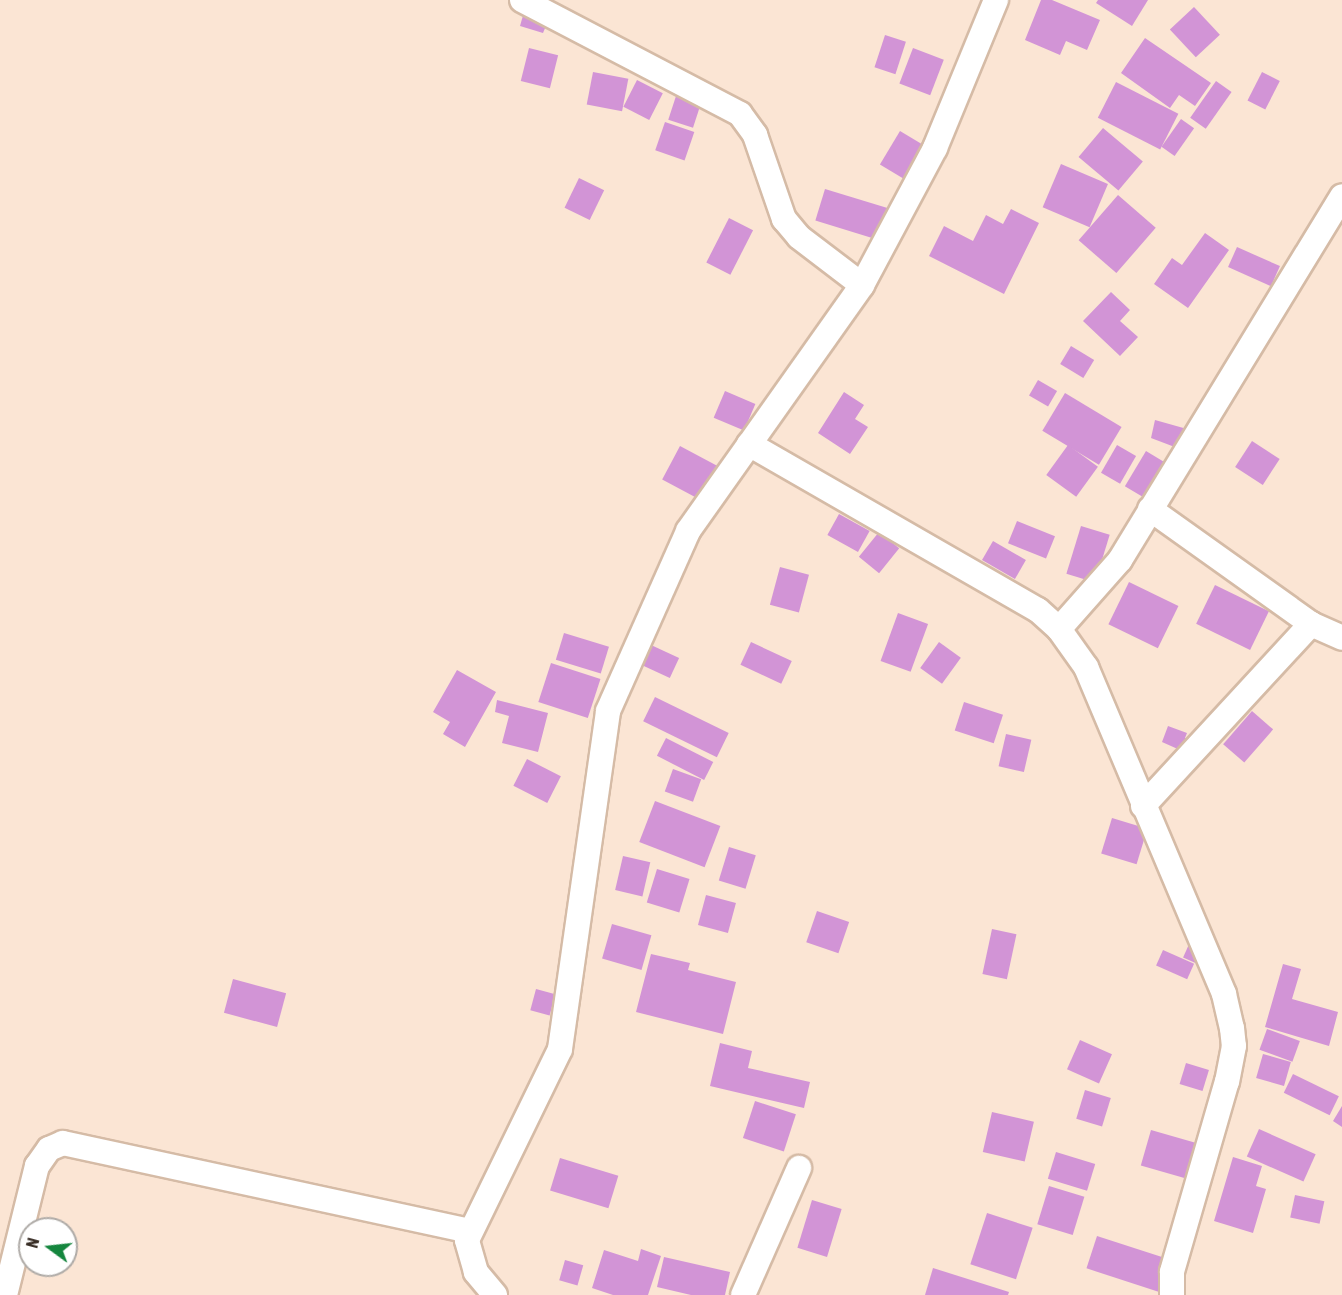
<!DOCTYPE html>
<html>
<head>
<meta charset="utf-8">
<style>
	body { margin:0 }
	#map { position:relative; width:1342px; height:1295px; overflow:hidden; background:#fbe5d4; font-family:"Asap Condensed",sans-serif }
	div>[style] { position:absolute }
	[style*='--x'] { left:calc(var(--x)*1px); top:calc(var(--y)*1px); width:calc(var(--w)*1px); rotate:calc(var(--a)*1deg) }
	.building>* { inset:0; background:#d294d6; transform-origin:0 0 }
	.roads { filter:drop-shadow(2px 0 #d5bba6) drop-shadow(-2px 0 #d5bba6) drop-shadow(0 2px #d5bba6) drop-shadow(0 -2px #d5bba6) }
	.minor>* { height:24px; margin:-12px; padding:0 12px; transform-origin:12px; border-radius:12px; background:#fff }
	span { translate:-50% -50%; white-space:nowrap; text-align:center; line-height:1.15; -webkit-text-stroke:5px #fff; paint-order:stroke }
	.north { position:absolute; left:18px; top:1217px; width:60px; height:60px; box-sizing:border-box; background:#fff; border:2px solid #afaba7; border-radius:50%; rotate:285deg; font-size:16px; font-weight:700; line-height:24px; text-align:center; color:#372c24 }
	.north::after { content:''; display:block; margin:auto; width:21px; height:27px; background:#15863e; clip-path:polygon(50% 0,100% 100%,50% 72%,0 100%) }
</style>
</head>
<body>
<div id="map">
	<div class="building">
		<i style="clip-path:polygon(1041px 0,1052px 0,1100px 20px,1087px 50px,1066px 41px,1060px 55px,1025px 40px)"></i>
		<i style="clip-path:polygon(1098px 0,1148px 0,1132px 26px,1096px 3px)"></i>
		<i style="clip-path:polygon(526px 5px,551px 14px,543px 33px,520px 26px)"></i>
		<i style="left:1194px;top:7px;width:38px;height:33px;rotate:47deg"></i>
		<i style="left:885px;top:35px;width:22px;height:34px;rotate:18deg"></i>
		<i style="clip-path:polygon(1145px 38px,1211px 83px,1195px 106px,1179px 95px,1170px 108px,1121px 73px)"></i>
		<i style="left:529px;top:48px;width:30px;height:34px;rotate:14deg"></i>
		<i style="left:913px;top:48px;width:33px;height:38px;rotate:21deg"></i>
		<i style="left:593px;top:72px;width:36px;height:33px;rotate:11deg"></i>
		<i style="left:1262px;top:72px;width:20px;height:32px;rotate:27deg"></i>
		<i style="left:637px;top:80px;width:29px;height:30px;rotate:27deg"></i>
		<i style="left:1216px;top:81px;width:19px;height:45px;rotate:35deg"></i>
		<i style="left:1116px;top:82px;width:70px;height:40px;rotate:27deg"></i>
		<i style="left:676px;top:96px;width:26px;height:25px;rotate:18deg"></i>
		<i style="left:1181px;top:119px;width:16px;height:34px;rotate:35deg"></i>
		<i style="left:665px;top:122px;width:31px;height:30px;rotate:19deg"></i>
		<i style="left:1103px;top:128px;width:52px;height:38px;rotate:40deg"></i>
		<i style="left:900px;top:131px;width:35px;height:39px;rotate:31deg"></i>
		<i style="left:1061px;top:164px;width:51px;height:47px;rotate:23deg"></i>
		<i style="left:579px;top:178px;width:28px;height:33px;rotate:26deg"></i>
		<i style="left:825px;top:189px;width:67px;height:33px;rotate:17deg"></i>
		<i style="left:1118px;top:195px;width:50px;height:60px;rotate:41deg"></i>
		<i style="clip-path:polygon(1011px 209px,1039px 223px,1004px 294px,929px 256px,944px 226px,973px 241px,986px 215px,1003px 224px)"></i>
		<i style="left:729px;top:218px;width:27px;height:50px;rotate:27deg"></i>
		<i style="clip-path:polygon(1205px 233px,1229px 250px,1188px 308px,1154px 284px,1172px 258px,1182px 265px)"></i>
		<i style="left:1237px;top:247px;width:47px;height:22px;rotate:24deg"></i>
		<i style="clip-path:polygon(1111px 292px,1130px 310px,1120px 321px,1138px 337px,1120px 356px,1083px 321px)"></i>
		<i style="left:1071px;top:346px;width:27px;height:21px;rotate:31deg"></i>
		<i style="left:1038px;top:380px;width:22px;height:18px;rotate:30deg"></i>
		<i style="left:725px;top:391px;width:33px;height:29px;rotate:23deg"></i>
		<i style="clip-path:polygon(844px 392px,864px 405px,855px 419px,868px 427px,850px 454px,818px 433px)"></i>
		<i style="left:1065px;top:393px;width:66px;height:44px;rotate:31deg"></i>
		<i style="clip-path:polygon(1155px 420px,1187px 429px,1180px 449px,1151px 438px)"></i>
		<i style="left:1252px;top:441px;width:33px;height:31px;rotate:33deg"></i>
		<i style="left:1068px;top:445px;width:37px;height:37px;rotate:36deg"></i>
		<i style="left:1117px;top:445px;width:22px;height:32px;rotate:30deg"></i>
		<i style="left:680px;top:446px;width:43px;height:38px;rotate:28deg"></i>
		<i style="left:1146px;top:451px;width:29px;height:41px;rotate:31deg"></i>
		<i style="left:839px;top:514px;width:35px;height:24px;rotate:29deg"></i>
		<i style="left:1017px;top:521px;width:41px;height:24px;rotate:22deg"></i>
		<i style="left:1081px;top:526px;width:30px;height:50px;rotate:17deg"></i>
		<i style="left:879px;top:532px;width:26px;height:32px;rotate:39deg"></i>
		<i style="left:993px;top:541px;width:38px;height:22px;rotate:30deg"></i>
		<i style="left:780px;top:567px;width:30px;height:39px;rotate:15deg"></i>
		<i style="left:1129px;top:582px;width:55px;height:47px;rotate:26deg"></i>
		<i style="left:1215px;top:585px;width:60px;height:43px;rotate:26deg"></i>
		<i style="left:898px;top:613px;width:32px;height:51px;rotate:20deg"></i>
		<i style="left:564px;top:633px;width:47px;height:28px;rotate:17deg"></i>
		<i style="left:751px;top:642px;width:45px;height:25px;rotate:25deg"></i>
		<i style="left:939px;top:642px;width:27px;height:32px;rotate:36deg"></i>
		<i style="left:651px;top:645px;width:31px;height:22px;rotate:25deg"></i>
		<i style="left:551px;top:663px;width:52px;height:41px;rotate:18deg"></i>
		<i style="clip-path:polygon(457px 670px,496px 692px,465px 747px,443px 734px,450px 722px,433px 712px)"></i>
		<i style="left:655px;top:697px;width:82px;height:27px;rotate:26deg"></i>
		<i style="clip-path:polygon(497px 700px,548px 713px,538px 752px,502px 743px,509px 716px,495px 712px)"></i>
		<i style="left:964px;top:702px;width:41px;height:30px;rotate:18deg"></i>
		<i style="left:1252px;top:711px;width:28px;height:44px;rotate:41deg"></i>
		<i style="clip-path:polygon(1168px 726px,1187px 733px,1185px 738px,1204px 745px,1180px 750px,1162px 742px)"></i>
		<i style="left:1006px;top:734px;width:26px;height:33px;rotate:13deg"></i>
		<i style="left:666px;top:738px;width:53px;height:20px;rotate:27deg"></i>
		<i style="left:527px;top:759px;width:38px;height:30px;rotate:27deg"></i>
		<i style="left:673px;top:769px;width:30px;height:24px;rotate:20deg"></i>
		<i style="left:655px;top:801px;width:70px;height:44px;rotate:21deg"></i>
		<i style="left:1112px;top:818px;width:37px;height:37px;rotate:17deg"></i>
		<i style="left:729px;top:847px;width:28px;height:35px;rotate:17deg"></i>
		<i style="left:623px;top:856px;width:28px;height:35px;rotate:13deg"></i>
		<i style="left:657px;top:869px;width:34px;height:35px;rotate:17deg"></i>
		<i style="left:706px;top:895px;width:31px;height:31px;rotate:15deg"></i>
		<i style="left:817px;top:911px;width:34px;height:33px;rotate:19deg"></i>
		<i style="left:612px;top:924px;width:41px;height:36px;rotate:16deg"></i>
		<i style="left:992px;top:929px;width:25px;height:46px;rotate:12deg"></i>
		<i style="left:1190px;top:942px;width:34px;height:17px;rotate:24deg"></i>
		<i style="left:1163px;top:950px;width:34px;height:17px;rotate:24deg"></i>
		<i style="clip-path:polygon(651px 954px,690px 963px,688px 970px,736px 982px,723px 1034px,636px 1012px)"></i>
		<i style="clip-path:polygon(1283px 964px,1301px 969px,1292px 999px,1338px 1012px,1329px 1046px,1265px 1027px)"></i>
		<i style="left:233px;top:979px;width:55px;height:35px;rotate:15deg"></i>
		<i style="left:536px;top:989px;width:20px;height:22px;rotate:15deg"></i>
		<i style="left:1267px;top:1029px;width:35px;height:22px;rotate:20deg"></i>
		<i style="left:1080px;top:1040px;width:35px;height:32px;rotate:24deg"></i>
		<i style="clip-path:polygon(720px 1043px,752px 1051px,748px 1068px,810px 1082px,804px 1108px,710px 1086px)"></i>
		<i style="left:1263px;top:1054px;width:29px;height:25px;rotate:16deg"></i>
		<i style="left:1186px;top:1063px;width:24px;height:22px;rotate:17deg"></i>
		<i style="left:1293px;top:1074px;width:51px;height:21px;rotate:26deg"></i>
		<i style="left:1085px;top:1090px;width:27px;height:30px;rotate:17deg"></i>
		<i style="left:755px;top:1101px;width:43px;height:39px;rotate:18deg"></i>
		<i style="clip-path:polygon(1342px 1106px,1342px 1127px,1333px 1121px)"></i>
		<i style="left:992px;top:1112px;width:43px;height:41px;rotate:13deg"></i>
		<i style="left:1259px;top:1129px;width:62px;height:30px;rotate:24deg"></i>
		<i style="left:1151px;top:1130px;width:48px;height:37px;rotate:16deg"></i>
		<i style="left:1056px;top:1152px;width:41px;height:28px;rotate:17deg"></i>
		<i style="clip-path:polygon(1233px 1157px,1262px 1166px,1256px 1186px,1266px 1189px,1253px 1233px,1214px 1221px)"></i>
		<i style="left:560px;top:1158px;width:61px;height:34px;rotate:17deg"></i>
		<i style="left:1049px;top:1186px;width:37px;height:40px;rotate:17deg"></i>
		<i style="left:1295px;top:1195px;width:30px;height:23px;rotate:12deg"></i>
		<i style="left:812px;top:1200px;width:31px;height:50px;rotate:17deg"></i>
		<i style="left:987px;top:1213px;width:48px;height:54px;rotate:18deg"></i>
		<i style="left:1097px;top:1236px;width:78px;height:34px;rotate:18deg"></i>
		<i style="clip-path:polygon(641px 1249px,661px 1256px,648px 1295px,613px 1295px,592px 1288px,604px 1250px,638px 1261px)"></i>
		<i style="clip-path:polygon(664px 1257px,730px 1272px,725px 1295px,691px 1295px,657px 1287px)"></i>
		<i style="left:565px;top:1260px;width:19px;height:21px;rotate:16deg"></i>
		<i style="clip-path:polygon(933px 1268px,1009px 1292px,1008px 1295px,925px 1295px)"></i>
	</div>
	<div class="roads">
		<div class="minor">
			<i style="--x:522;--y:0;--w:246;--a:27.6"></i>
			<i style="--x:740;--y:114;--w:26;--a:54"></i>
			<i style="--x:755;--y:135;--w:89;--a:71"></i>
			<i style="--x:784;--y:219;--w:23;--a:50"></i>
			<i style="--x:799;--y:237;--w:79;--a:37.3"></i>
			<i style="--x:749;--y:444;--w:333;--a:29.9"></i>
			<i style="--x:1038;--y:610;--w:28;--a:42"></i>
			<i style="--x:1059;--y:629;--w:47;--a:54.6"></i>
			<i style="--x:1086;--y:667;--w:355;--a:67.1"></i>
			<i style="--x:1224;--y:994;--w:35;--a:77"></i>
			<i style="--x:1232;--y:1028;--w:18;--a:84"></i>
			<i style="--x:1234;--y:1046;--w:36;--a:101"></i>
			<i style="--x:1227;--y:1081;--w:199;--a:106.1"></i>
			<i style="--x:1172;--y:1272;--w:23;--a:90"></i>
			<i style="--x:1150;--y:509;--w:198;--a:35.5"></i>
			<i style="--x:1311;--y:624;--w:34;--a:24"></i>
			<i style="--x:1059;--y:629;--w:92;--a:-48.5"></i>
			<i style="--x:1120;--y:560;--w:426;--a:-58.6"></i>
			<i style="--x:1143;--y:806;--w:248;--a:-47.3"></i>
			<i style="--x:5;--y:1295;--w:133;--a:-76.1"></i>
			<i style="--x:37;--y:1166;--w:21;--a:-55"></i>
			<i style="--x:49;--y:1149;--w:15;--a:-23"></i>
			<i style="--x:63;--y:1143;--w:416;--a:12.2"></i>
			<i style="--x:495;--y:1295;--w:30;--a:-130"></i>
			<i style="--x:476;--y:1272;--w:33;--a:-106"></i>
			<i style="--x:467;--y:1240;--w:212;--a:-64"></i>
			<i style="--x:560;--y:1049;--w:341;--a:-81.9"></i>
			<i style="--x:608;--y:711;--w:197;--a:-66"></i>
			<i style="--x:688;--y:531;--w:301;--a:-54.7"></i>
			<i style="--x:862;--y:285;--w:155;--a:-61.9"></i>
			<i style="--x:935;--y:148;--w:160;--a:-67.6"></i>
			<i style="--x:743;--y:1295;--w:139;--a:-66.2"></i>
		</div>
	</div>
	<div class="north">N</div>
</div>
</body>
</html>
